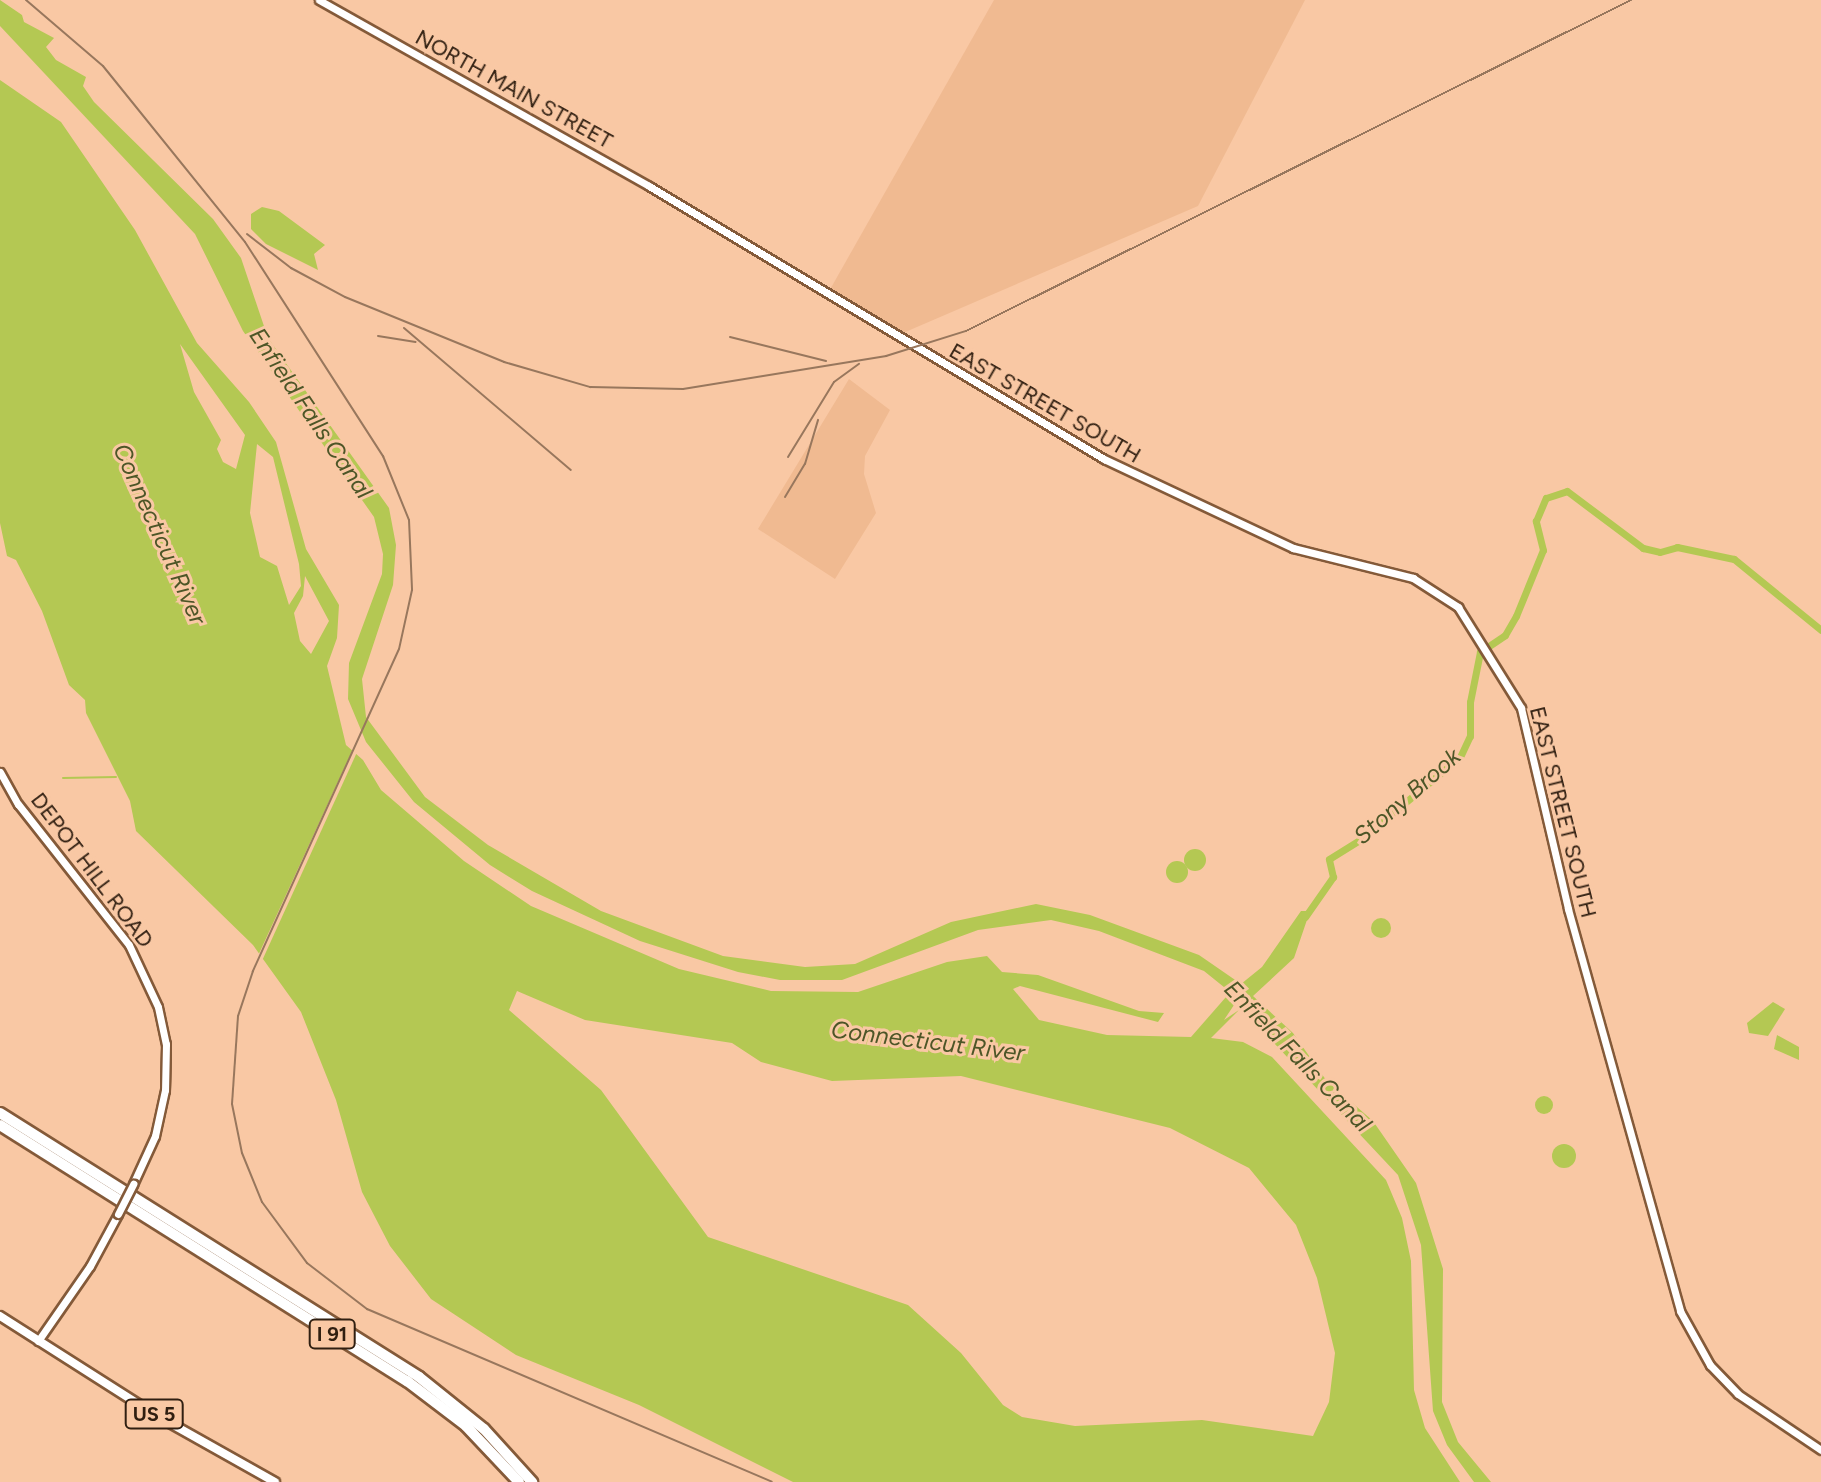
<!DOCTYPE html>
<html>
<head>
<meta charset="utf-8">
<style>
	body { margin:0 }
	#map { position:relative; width:1821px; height:1482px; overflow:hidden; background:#f9c8a4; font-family:Figtree,sans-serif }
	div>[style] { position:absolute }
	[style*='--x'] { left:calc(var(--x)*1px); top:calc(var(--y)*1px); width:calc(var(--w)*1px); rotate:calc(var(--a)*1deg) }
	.built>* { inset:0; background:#f0ba91 }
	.water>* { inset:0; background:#b4c853 }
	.round { border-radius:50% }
	.pier>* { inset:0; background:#f9c8a4 }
	.stream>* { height:2px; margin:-1px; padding:0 1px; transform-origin:1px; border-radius:1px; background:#b4c853 }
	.river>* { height:7px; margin:-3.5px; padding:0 3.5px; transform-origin:3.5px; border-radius:3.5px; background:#b4c853 }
	.roads { filter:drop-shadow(2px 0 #845a39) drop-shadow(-2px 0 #845a39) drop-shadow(0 2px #845a39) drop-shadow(0 -2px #845a39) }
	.secondary>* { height:7px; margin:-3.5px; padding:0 3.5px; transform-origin:3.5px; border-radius:3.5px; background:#fff }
	.primary>* { height:8px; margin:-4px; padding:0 4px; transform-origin:4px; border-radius:4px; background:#fff }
	.motorway>* { height:10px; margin:-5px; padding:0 5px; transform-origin:5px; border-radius:5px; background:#fff }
	.rail>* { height:2px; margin:-1px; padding:0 1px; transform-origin:1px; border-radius:1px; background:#98775d }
	.bridges { filter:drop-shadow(2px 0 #845a39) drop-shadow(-2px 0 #845a39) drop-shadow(0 2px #845a39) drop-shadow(0 -2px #845a39) }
	.secondary-bridge>* { height:7px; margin:-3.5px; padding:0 3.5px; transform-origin:3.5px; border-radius:3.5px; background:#fff }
	span { translate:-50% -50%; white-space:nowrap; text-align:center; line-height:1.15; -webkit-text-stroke:6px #f9c8a4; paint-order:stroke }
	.shield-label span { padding:2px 6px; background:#f9c8a4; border:2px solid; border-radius:6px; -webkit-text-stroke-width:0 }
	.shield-label { font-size:20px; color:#301f11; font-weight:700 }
	.street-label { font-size:22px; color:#301f11 }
	.water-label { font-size:24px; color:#4d5627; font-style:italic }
</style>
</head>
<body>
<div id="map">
	<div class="built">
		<i style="clip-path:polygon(994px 0,1305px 0,1198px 206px,903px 333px,828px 293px)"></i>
		<i style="clip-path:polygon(849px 379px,890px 410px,865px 456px,864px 474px,876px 513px,835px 579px,758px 529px)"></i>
	</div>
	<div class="water">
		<i style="clip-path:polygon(0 0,22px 15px,24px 22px,54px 38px,46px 47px,56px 60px,86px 77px,83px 86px,94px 102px,213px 219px,241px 258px,268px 338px,389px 508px,396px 545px,393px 585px,362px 679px,366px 717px,425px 797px,488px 845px,601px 911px,723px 956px,805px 967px,855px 964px,951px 922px,1036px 904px,1090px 915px,1199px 955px,1241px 984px,1262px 967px,1301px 911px,1310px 911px,1294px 958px,1253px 996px,1293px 1033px,1326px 1080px,1373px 1121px,1416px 1183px,1443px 1269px,1442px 1402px,1458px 1442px,1491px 1482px,1474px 1482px,1447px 1445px,1433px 1411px,1421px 1245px,1398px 1175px,1242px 1009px,1245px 1004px,1204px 971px,1099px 931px,1051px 920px,978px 930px,842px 980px,780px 980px,738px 972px,640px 941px,532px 891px,490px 865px,414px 802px,366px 742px,348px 699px,349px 663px,382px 574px,383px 554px,374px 517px,243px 331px,195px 234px,0 26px)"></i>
		<i style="clip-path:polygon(evenodd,0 80px,61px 122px,135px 230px,197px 343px,249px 402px,276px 442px,306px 549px,339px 605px,337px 638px,327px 666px,346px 745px,363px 760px,381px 790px,464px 861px,531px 906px,679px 969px,771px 991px,858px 992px,947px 962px,987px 956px,1002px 972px,1038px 975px,1139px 1011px,1164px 1013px,1158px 1022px,1020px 986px,1013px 989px,1039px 1020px,1107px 1035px,1191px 1037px,1226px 997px,1234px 1005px,1224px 1020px,1239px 1010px,1211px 1038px,1243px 1042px,1272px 1057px,1386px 1180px,1402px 1218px,1411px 1261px,1414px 1390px,1425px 1428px,1460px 1482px,793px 1482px,639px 1405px,516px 1355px,431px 1299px,390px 1246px,362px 1192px,336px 1100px,301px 1012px,253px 945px,136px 831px,130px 801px,86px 713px,85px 700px,69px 685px,42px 611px,16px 560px,7px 556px,0 523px,0 80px,180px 344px,245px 435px,236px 469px,223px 462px,217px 449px,221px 440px,194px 392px,180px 344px,0 80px,257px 444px,273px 457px,299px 564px,301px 586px,289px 605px,277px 566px,260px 557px,250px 513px,257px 444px,0 80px,305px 576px,329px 621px,311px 654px,300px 641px,294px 613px,303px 596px,305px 576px,0 80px,517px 991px,585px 1020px,732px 1043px,761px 1062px,832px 1081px,961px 1076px,1170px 1128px,1249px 1168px,1296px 1225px,1317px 1278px,1335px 1353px,1329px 1402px,1313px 1436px,1202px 1420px,1075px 1426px,1022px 1417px,1003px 1405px,961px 1353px,908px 1305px,708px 1237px,601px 1090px,509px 1010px,517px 991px)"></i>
		<i style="clip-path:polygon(262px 207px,279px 211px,325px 245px,314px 254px,318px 270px,266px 244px,251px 229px,251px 214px)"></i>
		<i class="round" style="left:1184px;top:849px;width:22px;height:22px"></i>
		<i class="round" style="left:1166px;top:861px;width:22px;height:22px"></i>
		<i class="round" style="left:1371px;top:918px;width:20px;height:20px"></i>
		<i style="clip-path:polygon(1773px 1002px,1785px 1009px,1768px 1036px,1749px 1033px,1747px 1023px)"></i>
		<i style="clip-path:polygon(1777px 1035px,1799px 1047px,1799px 1060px,1774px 1049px)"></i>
		<i class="round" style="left:1535px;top:1096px;width:18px;height:18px"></i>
		<i class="round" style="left:1552px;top:1144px;width:24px;height:24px"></i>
	</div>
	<div class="pier">
		<i style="clip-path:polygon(354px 747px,358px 750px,261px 963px,257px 958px)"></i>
	</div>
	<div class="stream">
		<i style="--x:63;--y:778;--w:53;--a:-1.1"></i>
	</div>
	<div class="river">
		<i style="--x:1305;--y:917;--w:49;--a:-55"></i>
		<i style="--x:1333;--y:877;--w:18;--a:-103"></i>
		<i style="--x:1329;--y:859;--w:36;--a:-32"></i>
		<i style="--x:1360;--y:840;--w:130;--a:-39.7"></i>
		<i style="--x:1460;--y:757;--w:23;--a:-65"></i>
		<i style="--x:1470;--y:736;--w:34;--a:-90"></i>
		<i style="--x:1470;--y:702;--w:51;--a:-78.7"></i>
		<i style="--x:1480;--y:652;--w:30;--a:-34"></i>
		<i style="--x:1505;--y:635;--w:22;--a:-60"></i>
		<i style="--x:1516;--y:616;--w:71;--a:-67.8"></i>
		<i style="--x:1543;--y:550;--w:30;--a:-104"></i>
		<i style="--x:1536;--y:521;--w:25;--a:-67"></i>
		<i style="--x:1546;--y:498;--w:22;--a:-18"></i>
		<i style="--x:1567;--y:491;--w:95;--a:36.9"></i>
		<i style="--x:1643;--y:548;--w:17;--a:13"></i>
		<i style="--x:1660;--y:552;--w:18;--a:-16"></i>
		<i style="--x:1677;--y:547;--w:58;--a:11.9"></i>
		<i style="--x:1734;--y:559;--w:112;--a:39.2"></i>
	</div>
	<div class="roads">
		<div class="secondary">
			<i style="--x:319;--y:0;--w:379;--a:29.4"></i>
			<i style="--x:649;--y:186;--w:531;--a:30.96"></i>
			<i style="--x:1104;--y:459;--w:209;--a:25.2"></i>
			<i style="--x:1293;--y:548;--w:124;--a:14"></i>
			<i style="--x:1413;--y:578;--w:54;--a:32.8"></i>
			<i style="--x:1458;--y:607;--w:119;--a:58"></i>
			<i style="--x:1521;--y:708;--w:206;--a:76.8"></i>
			<i style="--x:1568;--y:909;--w:417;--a:74.4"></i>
			<i style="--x:1680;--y:1311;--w:62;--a:60.9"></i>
			<i style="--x:1710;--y:1365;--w:40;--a:46"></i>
			<i style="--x:1738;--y:1394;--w:100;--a:34"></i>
			<i style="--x:0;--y:772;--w:37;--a:61"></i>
			<i style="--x:18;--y:804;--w:179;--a:51.8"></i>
			<i style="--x:129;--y:945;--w:68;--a:64.9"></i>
			<i style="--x:158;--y:1007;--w:38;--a:78"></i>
			<i style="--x:166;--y:1044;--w:46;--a:91.2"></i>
			<i style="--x:165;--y:1090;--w:47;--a:102.3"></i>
			<i style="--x:155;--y:1136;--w:53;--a:114.6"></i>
			<i style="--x:38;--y:1341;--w:91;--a:-55.3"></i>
			<i style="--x:90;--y:1266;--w:59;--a:-61.7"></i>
		</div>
		<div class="primary">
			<i style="--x:0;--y:1316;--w:180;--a:32.5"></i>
			<i style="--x:152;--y:1413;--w:141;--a:29.3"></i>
		</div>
		<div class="motorway">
			<i style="--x:0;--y:1113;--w:495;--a:32.2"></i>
			<i style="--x:419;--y:1377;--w:83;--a:38.7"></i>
			<i style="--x:484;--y:1429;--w:72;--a:47.8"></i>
			<i style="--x:0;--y:1125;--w:481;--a:32.2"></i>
			<i style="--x:407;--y:1381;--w:74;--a:37.3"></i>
			<i style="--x:466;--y:1426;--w:77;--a:46.6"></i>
		</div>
	</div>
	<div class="rail">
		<i style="--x:26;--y:0;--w:101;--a:40.6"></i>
		<i style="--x:103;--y:66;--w:226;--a:51.1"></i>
		<i style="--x:245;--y:242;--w:255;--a:57.2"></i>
		<i style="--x:383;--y:456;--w:69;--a:67.9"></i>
		<i style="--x:409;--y:520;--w:70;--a:87.5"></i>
		<i style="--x:412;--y:590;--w:60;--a:102.4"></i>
		<i style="--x:399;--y:649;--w:354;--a:114.4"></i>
		<i style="--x:253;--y:971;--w:47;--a:108.4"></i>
		<i style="--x:238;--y:1016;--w:88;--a:93.9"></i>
		<i style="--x:232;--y:1104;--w:50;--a:78.5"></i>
		<i style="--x:242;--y:1153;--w:53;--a:67.8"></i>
		<i style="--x:262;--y:1202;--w:76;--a:53.6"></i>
		<i style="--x:307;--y:1263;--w:76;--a:37.5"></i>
		<i style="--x:367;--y:1309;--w:440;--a:23.1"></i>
		<i style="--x:247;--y:234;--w:56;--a:37.7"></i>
		<i style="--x:291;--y:268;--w:61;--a:28.2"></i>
		<i style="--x:345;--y:297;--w:172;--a:22.2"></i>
		<i style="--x:504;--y:362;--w:90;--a:16.2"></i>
		<i style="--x:590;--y:387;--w:93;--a:1.2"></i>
		<i style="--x:683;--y:389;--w:206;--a:-9.2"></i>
		<i style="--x:886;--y:356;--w:84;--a:-17.4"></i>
		<i style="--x:966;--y:331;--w:743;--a:-26.46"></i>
		<i style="--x:404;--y:328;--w:219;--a:40.4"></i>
		<i style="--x:378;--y:336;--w:38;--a:9"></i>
		<i style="--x:730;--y:337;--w:99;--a:14"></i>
		<i style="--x:788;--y:457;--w:88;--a:-58.5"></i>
		<i style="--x:834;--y:382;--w:31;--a:-36"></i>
		<i style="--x:785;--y:497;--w:39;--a:-59"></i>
		<i style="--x:805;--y:464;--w:46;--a:-73.5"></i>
	</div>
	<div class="bridges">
		<div class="secondary-bridge">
			<i style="--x:118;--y:1214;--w:34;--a:-63"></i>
		</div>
	</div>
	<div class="shield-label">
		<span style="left:332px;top:1334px">I 91</span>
		<span style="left:154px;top:1414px">US 5</span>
	</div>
	<div class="street-label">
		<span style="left:514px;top:89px;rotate:29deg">NORTH MAIN STREET</span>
		<span style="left:1045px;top:403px;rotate:30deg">EAST STREET SOUTH</span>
		<span style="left:1563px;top:812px;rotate:76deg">EAST STREET SOUTH</span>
		<span style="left:92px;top:870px;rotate:53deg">DEPOT HILL ROAD</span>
	</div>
	<div class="water-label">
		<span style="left:311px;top:413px;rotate:56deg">Enfield Falls Canal</span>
		<span style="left:160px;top:534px;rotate:66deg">Connecticut River</span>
		<span style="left:1407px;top:796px;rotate:-41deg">Stony Brook</span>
		<span style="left:928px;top:1041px;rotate:7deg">Connecticut River</span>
		<span style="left:1298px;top:1056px;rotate:46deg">Enfield Falls Canal</span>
	</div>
</div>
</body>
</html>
